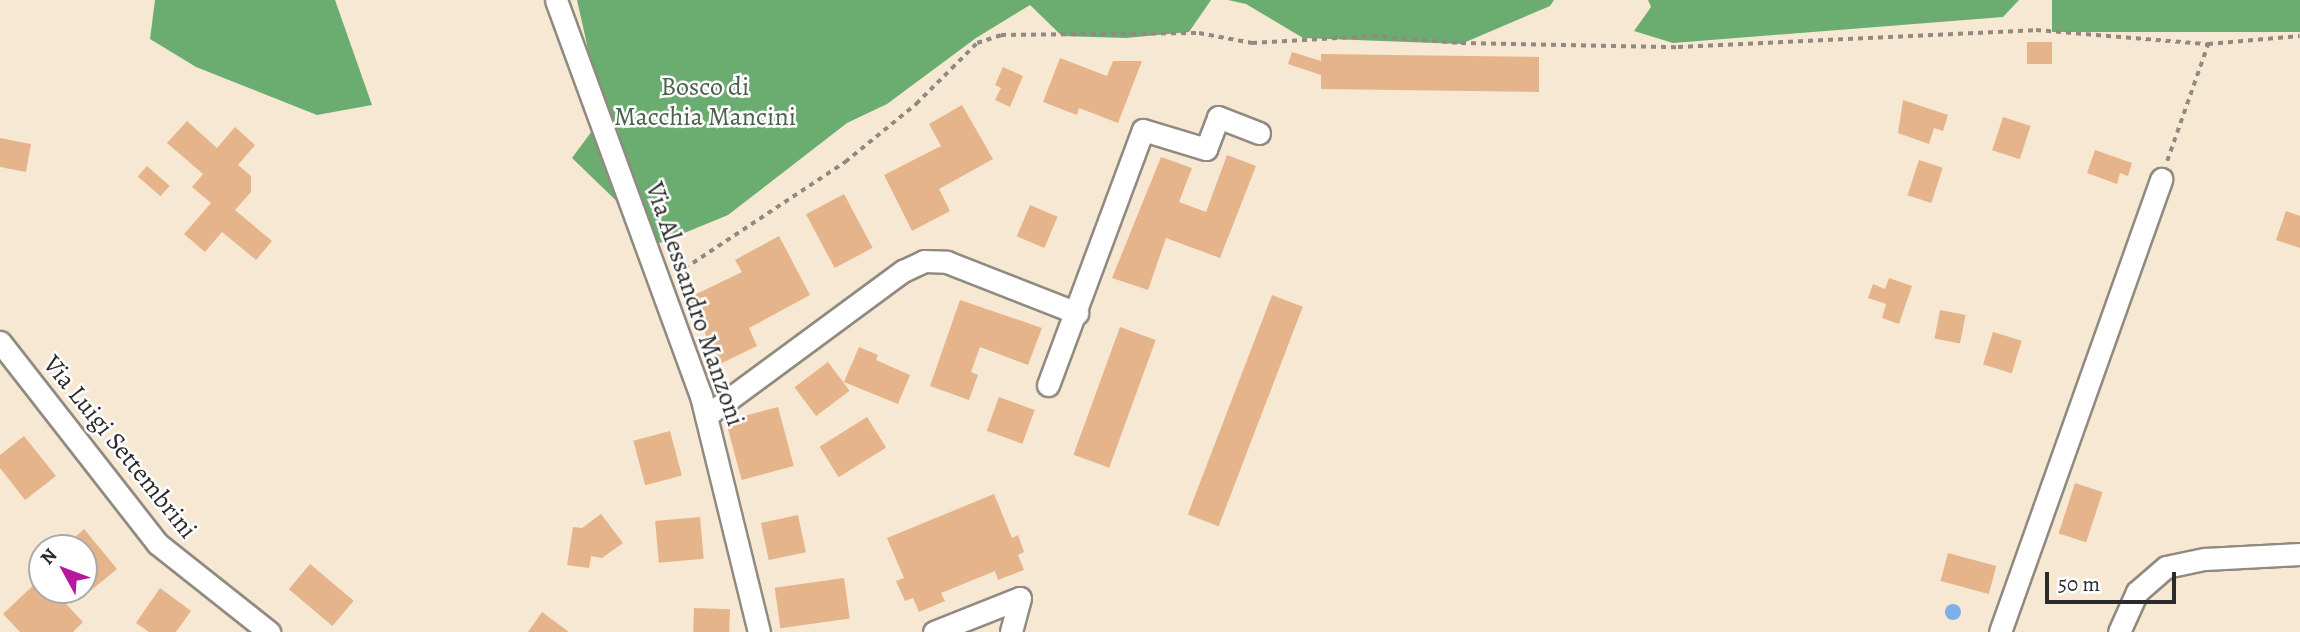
<!DOCTYPE html>
<html>
<head>
<meta charset="utf-8">
<style>
	body { margin:0 }
	#map { position:relative; width:2300px; height:632px; overflow:hidden; background:#f7e8d4; font-family:Alegreya,serif }
	div>[style] { position:absolute }
	[style*='--x'] { left:calc(var(--x)*1px); top:calc(var(--y)*1px); width:calc(var(--w)*1px); rotate:calc(var(--a)*1deg) }
	.forest>* { inset:0; background:#6bad71; transform-origin:0 0 }
	.water>* { inset:0; background:#7dafe9 }
	.round { border-radius:50% }
	.building>* { inset:0; background:#e5b48a; transform-origin:0 0 }
	.path>* { height:3.5px; margin-top:-1.75px; transform-origin:0; background:repeating-linear-gradient(90deg,#918a80 0 5px,transparent 0 10px) }
	.roads { filter:drop-shadow(2px 0 #918a80) drop-shadow(-2px 0 #918a80) drop-shadow(0 2px #918a80) drop-shadow(0 -2px #918a80) }
	.minor>* { height:21px; margin:-10.5px; padding:0 10.5px; transform-origin:10.5px; border-radius:10.5px; background:#fff }
	span { translate:-50% -50%; white-space:nowrap; text-align:center; line-height:1.15; -webkit-text-stroke:5px #fff; paint-order:stroke }
	.park-label { font-size:26px; color:#4a624a }
	.street-label { font-size:26px; color:#2b2b2b }
	.north { position:absolute; left:28px; top:534px; width:70px; height:70px; box-sizing:border-box; background:#fff; border:2px solid #aaa; border-radius:50%; rotate:311deg; font-size:19px; font-weight:700; line-height:28px; text-align:center; color:#2b2b2b }
	.north::after { content:''; display:block; margin:auto; width:24px; height:32px; background:#b5179e; clip-path:polygon(50% 0,100% 100%,50% 72%,0 100%) }
	.scale { position:absolute; left:2045px; top:572px; width:131px; height:32px; box-sizing:border-box; border:4px solid #2b2b2b; border-top:0; padding-left:9px; font-size:21px; line-height:24px; white-space:nowrap; color:#2b2b2b; -webkit-text-stroke:5px #fff; paint-order:stroke }
</style>
</head>
<body>
<div id="map">
	<div class="forest">
		<i style="clip-path:polygon(155px 0,335px 0,372px 105px,317px 115px,196px 67px,150px 39px)"></i>
		<i style="clip-path:polygon(577px 0,1211px 0,1189px 32px,1126px 38px,1062px 36px,1030px 5px,976px 38px,887px 104px,847px 123px,728px 215px,660px 243px,572px 158px,603px 116px)"></i>
		<i style="clip-path:polygon(1228px 0,1554px 0,1550px 6px,1461px 44px,1303px 38px,1246px 4px)"></i>
		<i style="clip-path:polygon(1648px 0,2019px 0,2003px 17px,1673px 43px,1634px 31px,1651px 7px)"></i>
		<i style="left:2052px;top:0;width:248px;height:32px"></i>
	</div>
	<div class="water">
		<i class="round" style="left:1945px;top:604px;width:16px;height:16px"></i>
	</div>
	<div class="building">
		<i style="left:2027px;top:42px;width:25px;height:22px"></i>
		<i style="clip-path:polygon(1292px 52px,1321px 61px,1321px 54px,1539px 57px,1539px 92px,1321px 89px,1321px 75px,1288px 64px)"></i>
		<i style="clip-path:polygon(1060px 58px,1107px 76px,1113px 61px,1142px 61px,1118px 123px,1079px 108px,1077px 115px,1043px 102px)"></i>
		<i style="clip-path:polygon(1003px 67px,1023px 76px,1010px 107px,995px 100px,1001px 88px,995px 85px)"></i>
		<i style="clip-path:polygon(1903px 100px,1948px 115px,1943px 131px,1934px 128px,1929px 144px,1898px 133px)"></i>
		<i style="clip-path:polygon(962px 105px,993px 159px,939px 189px,950px 211px,912px 231px,884px 175px,941px 146px,929px 124px)"></i>
		<i style="left:2003px;top:117px;width:29px;height:35px;rotate:18deg"></i>
		<i style="clip-path:polygon(187px 121px,217px 148px,235px 127px,255px 145px,238px 165px,251px 176px,251px 192px,235px 210px,272px 241px,256px 260px,222px 232px,205px 252px,184px 234px,211px 203px,192px 187px,203px 174px,167px 143px)"></i>
		<i style="clip-path:polygon(0 138px,31px 144px,26px 172px,0 167px)"></i>
		<i style="clip-path:polygon(2095px 150px,2132px 163px,2128px 176px,2120px 173px,2117px 184px,2087px 173px)"></i>
		<i style="clip-path:polygon(1227px 155px,1256px 166px,1220px 258px,1166px 238px,1148px 290px,1112px 278px,1161px 157px,1192px 168px,1179px 202px,1206px 212px)"></i>
		<i style="left:1919px;top:160px;width:25px;height:37px;rotate:18deg"></i>
		<i style="left:147px;top:166px;width:30px;height:14px;rotate:41deg"></i>
		<i style="left:844px;top:194px;width:61px;height:43px;rotate:62deg"></i>
		<i style="left:1030px;top:205px;width:30px;height:34px;rotate:23deg"></i>
		<i style="clip-path:polygon(2286px 211px,2300px 216px,2300px 248px,2276px 240px)"></i>
		<i style="clip-path:polygon(779px 236px,810px 295px,749px 328px,757px 346px,720px 364px,688px 298px,742px 272px,735px 260px)"></i>
		<i style="clip-path:polygon(1889px 278px,1912px 286px,1899px 324px,1882px 318px,1886px 304px,1868px 298px,1873px 284px,1885px 289px)"></i>
		<i style="left:1272px;top:295px;width:33px;height:235px;rotate:21deg"></i>
		<i style="clip-path:polygon(960px 300px,1042px 328px,1028px 365px,980px 347px,971px 372px,978px 375px,969px 400px,930px 386px)"></i>
		<i style="left:1940px;top:310px;width:26px;height:29px;rotate:11deg"></i>
		<i style="left:1120px;top:327px;width:38px;height:136px;rotate:20deg"></i>
		<i style="left:1993px;top:332px;width:30px;height:34px;rotate:17deg"></i>
		<i style="clip-path:polygon(859px 347px,878px 355px,876px 360px,910px 375px,898px 404px,844px 382px)"></i>
		<i style="left:828px;top:362px;width:36px;height:42px;rotate:53deg"></i>
		<i style="left:999px;top:397px;width:38px;height:36px;rotate:20deg"></i>
		<i style="left:778px;top:407px;width:61px;height:54px;rotate:75deg"></i>
		<i style="left:867px;top:417px;width:36px;height:56px;rotate:58deg"></i>
		<i style="left:670px;top:431px;width:46px;height:38px;rotate:75deg"></i>
		<i style="clip-path:polygon(24px 436px,56px 476px,25px 500px,0 468px,0 455px)"></i>
		<i style="left:2075px;top:483px;width:29px;height:53px;rotate:18deg"></i>
		<i style="clip-path:polygon(994px 494px,1012px 538px,1018px 535px,1024px 552px,1018px 555px,1024px 570px,998px 580px,995px 571px,941px 593px,945px 601px,919px 612px,913px 598px,905px 601px,896px 581px,904px 578px,887px 538px)"></i>
		<i style="clip-path:polygon(601px 514px,623px 543px,602px 558px,591px 556px,589px 568px,567px 565px,573px 527px,582px 528px)"></i>
		<i style="left:798px;top:515px;width:38px;height:38px;rotate:78deg"></i>
		<i style="left:700px;top:517px;width:42px;height:45px;rotate:85deg"></i>
		<i style="clip-path:polygon(84px 529px,117px 569px,84px 596px,84px 548px,63px 548px)"></i>
		<i style="left:1948px;top:553px;width:50px;height:29px;rotate:15deg"></i>
		<i style="left:310px;top:564px;width:57px;height:33px;rotate:40deg"></i>
		<i style="clip-path:polygon(42px 577px,42px 590px,53px 590px,83px 622px,73px 632px,20px 632px,3px 614px)"></i>
		<i style="left:844px;top:578px;width:41px;height:70px;rotate:82deg"></i>
		<i style="clip-path:polygon(160px 588px,191px 611px,176px 632px,149px 632px,136px 623px)"></i>
		<i style="left:694px;top:608px;width:36px;height:24px;rotate:2deg"></i>
		<i style="clip-path:polygon(542px 612px,569px 632px,528px 632px)"></i>
	</div>
	<div class="path">
		<i style="--x:2167;--y:161;--w:124;--a:-70.7"></i>
		<i style="--x:676;--y:274;--w:203;--a:-33.5"></i>
		<i style="--x:845;--y:162;--w:92;--a:-39.2"></i>
		<i style="--x:916;--y:104;--w:86;--a:-45"></i>
		<i style="--x:977;--y:43;--w:25;--a:-18"></i>
		<i style="--x:1001;--y:35;--w:198;--a:-0.6"></i>
		<i style="--x:1199;--y:33;--w:54;--a:10.7"></i>
		<i style="--x:1252;--y:43;--w:120;--a:-3.3"></i>
		<i style="--x:1372;--y:36;--w:89;--a:4.5"></i>
		<i style="--x:1461;--y:43;--w:217;--a:1.1"></i>
		<i style="--x:1678;--y:47;--w:358;--a:-2.7"></i>
		<i style="--x:2036;--y:30;--w:173;--a:4.7"></i>
		<i style="--x:2208;--y:44;--w:92;--a:-5"></i>
	</div>
	<div class="roads">
		<div class="minor">
			<i style="--x:556;--y:0;--w:422;--a:69.9"></i>
			<i style="--x:701;--y:396;--w:243;--a:76.2"></i>
			<i style="--x:0;--y:342;--w:256;--a:52"></i>
			<i style="--x:158;--y:544;--w:142;--a:38.4"></i>
			<i style="--x:1048;--y:385;--w:272;--a:-69.6"></i>
			<i style="--x:1143;--y:130;--w:66;--a:16.8"></i>
			<i style="--x:1206;--y:149;--w:34;--a:-69"></i>
			<i style="--x:1218;--y:117;--w:44;--a:21.3"></i>
			<i style="--x:706;--y:416;--w:245;--a:-36.4"></i>
			<i style="--x:903;--y:271;--w:23;--a:-25"></i>
			<i style="--x:924;--y:261;--w:23;--a:2"></i>
			<i style="--x:947;--y:262;--w:140;--a:21.4"></i>
			<i style="--x:934;--y:632;--w:92;--a:-21.6"></i>
			<i style="--x:1020;--y:598;--w:35;--a:105"></i>
			<i style="--x:2000;--y:632;--w:481;--a:-70.4"></i>
			<i style="--x:2119;--y:632;--w:44;--a:-65.8"></i>
			<i style="--x:2137;--y:592;--w:38;--a:-41"></i>
			<i style="--x:2166;--y:567;--w:40;--a:-12"></i>
			<i style="--x:2205;--y:559;--w:95;--a:-3"></i>
		</div>
	</div>
	<div class="park-label">
		<span style="left:705px;top:102px">Bosco di<br>Macchia Mancini</span>
	</div>
	<div class="street-label">
		<span style="left:695px;top:304px;rotate:71deg">Via Alessandro Manzoni</span>
		<span style="left:120px;top:447px;rotate:51deg">Via Luigi Settembrini</span>
	</div>
	<div class="north">N</div>
	<div class="scale">50 m</div>
</div>
</body>
</html>
